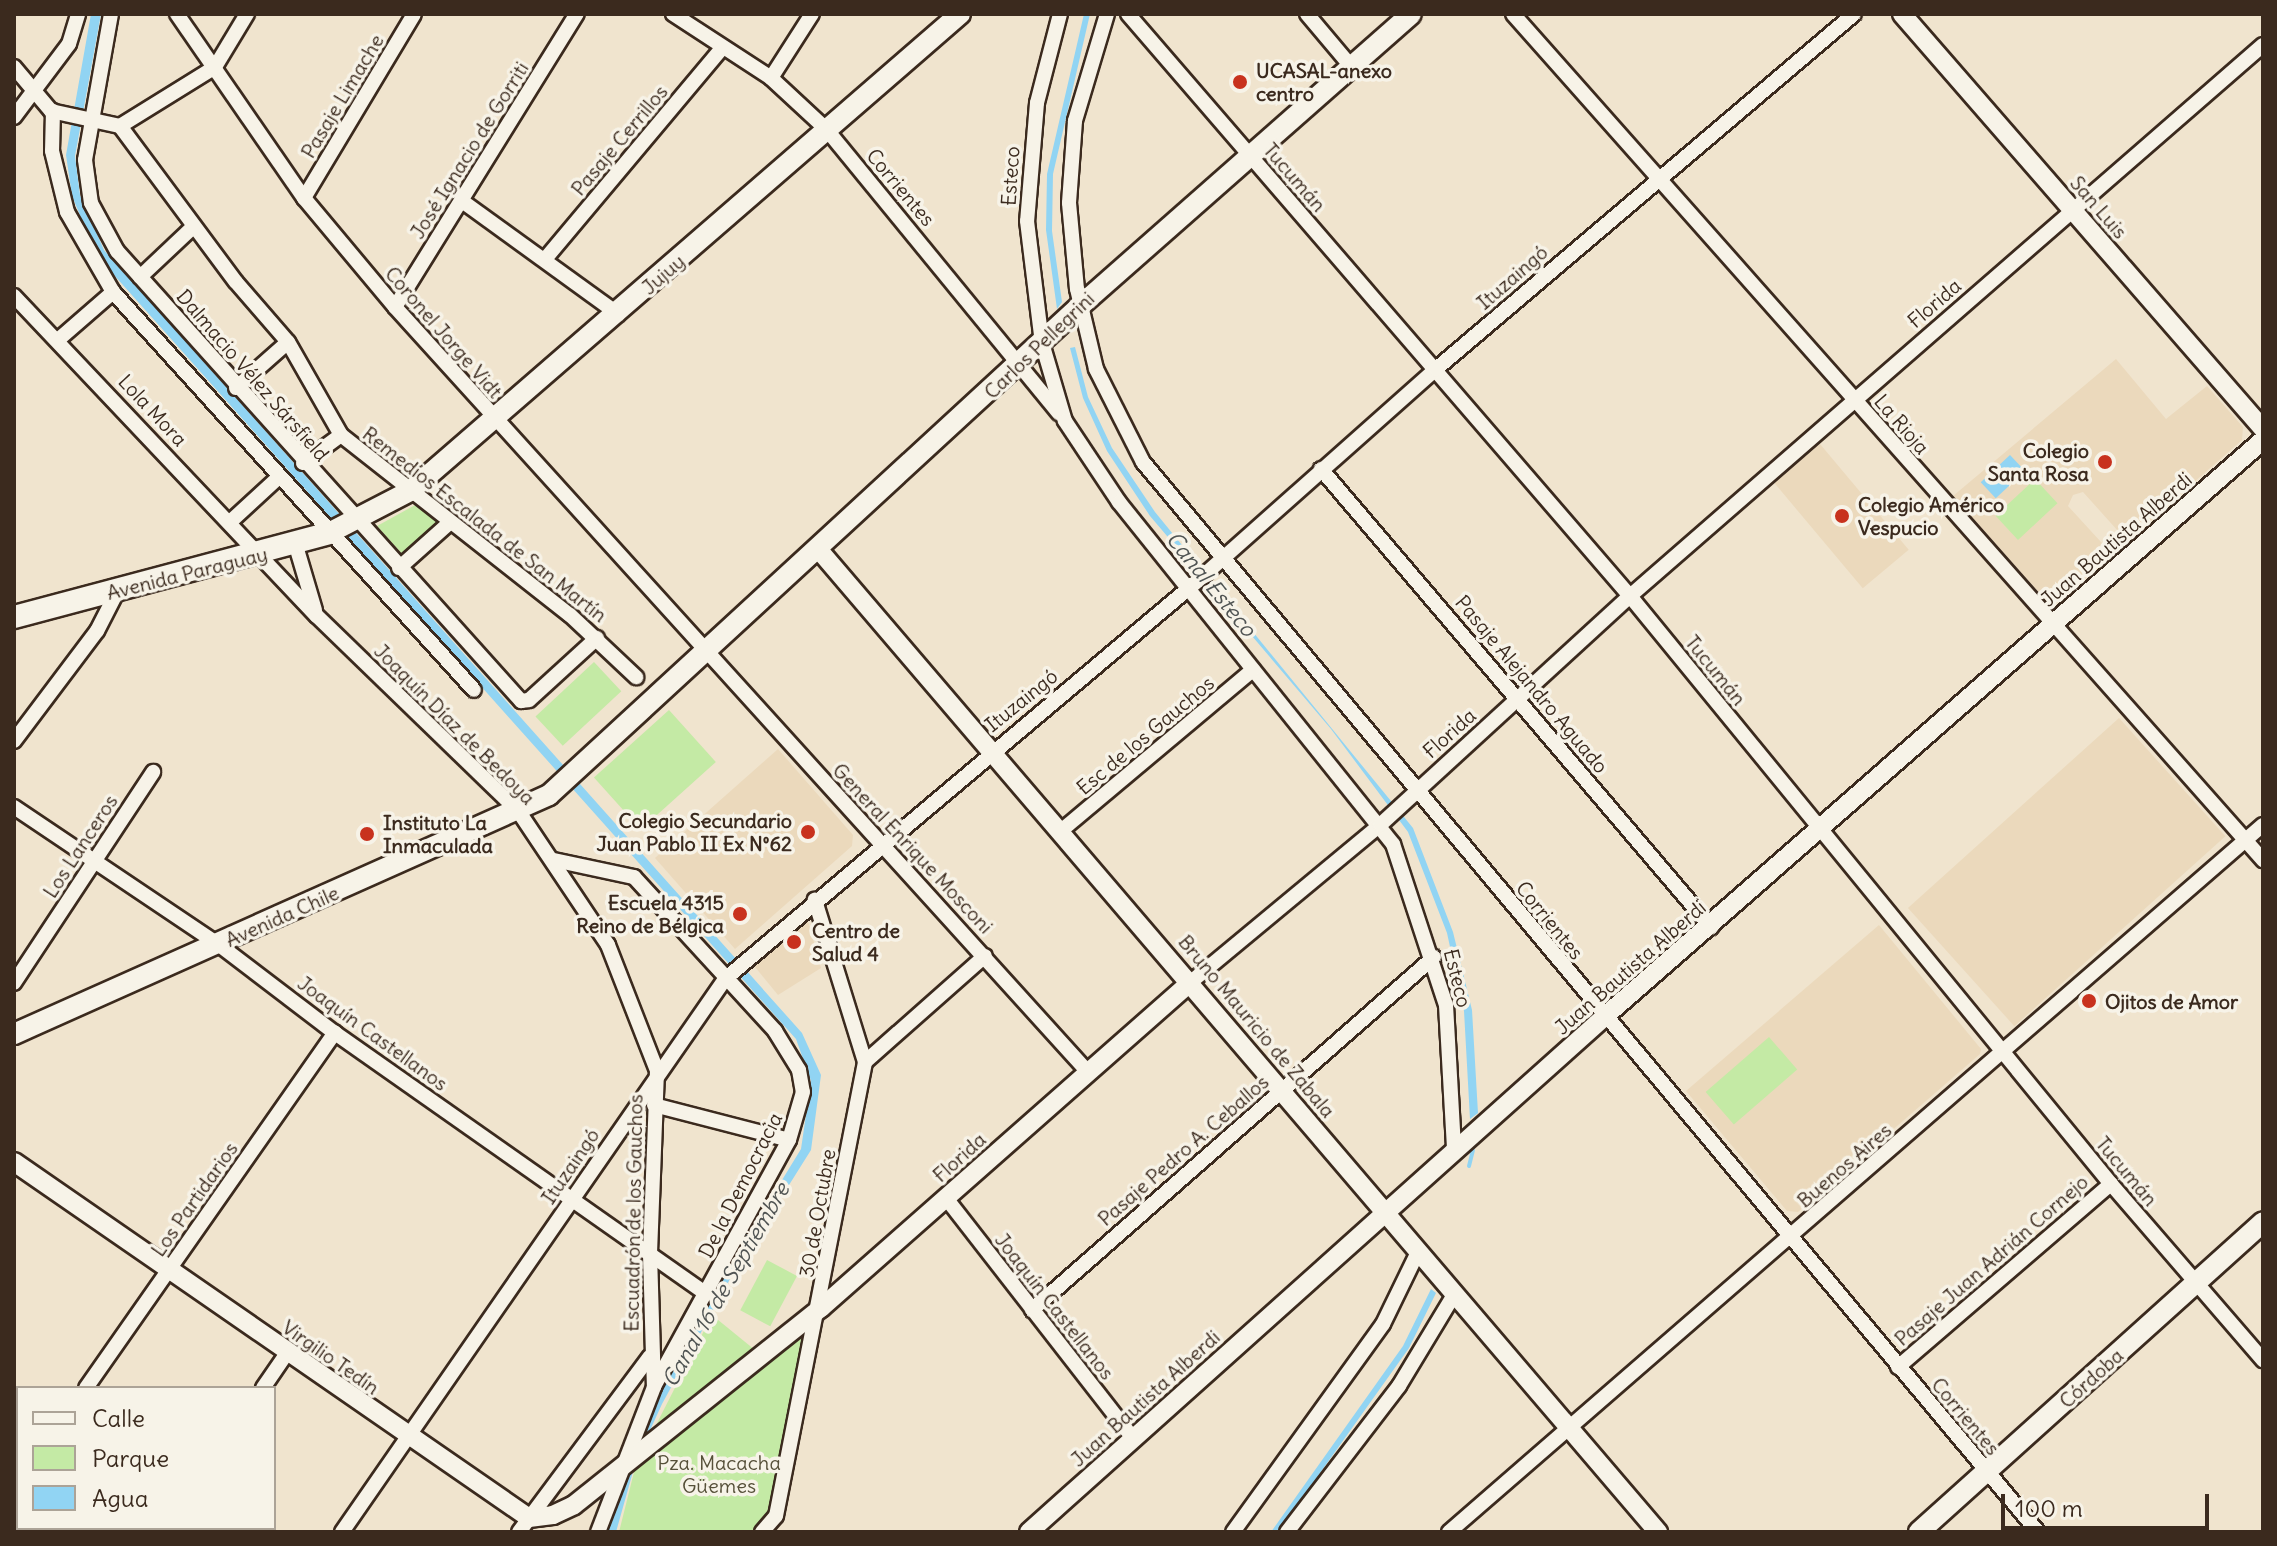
<!DOCTYPE html>
<html>
<head>
<meta charset="utf-8">
<style>
	body { margin:0 }
	#map { position:relative; width:2277px; height:1546px; overflow:hidden; background:#f0e4ce; font-family:Delius,sans-serif }
	div>[style] { position:absolute }
	[style*='--x'] { left:calc(var(--x)*1px); top:calc(var(--y)*1px); width:calc(var(--w)*1px); rotate:calc(var(--a)*1deg) }
	.built>* { inset:0; background:#ebd9bc; transform-origin:0 0 }
	.green>* { inset:0; background:#c4eaa5; transform-origin:0 0 }
	.water>* { inset:0; background:#91d4f3; transform-origin:0 0 }
	.stream>* { height:4px; margin:-2px; padding:0 2px; transform-origin:2px; border-radius:2px; background:#91d4f3 }
	.roads { filter:drop-shadow(2px 0 #3b2a1e) drop-shadow(-2px 0 #3b2a1e) drop-shadow(0 2px #3b2a1e) drop-shadow(0 -2px #3b2a1e) }
	.minor>* { height:14px; margin:-7px; padding:0 7px; transform-origin:7px; border-radius:7px; background:#f7f3e8 }
	.tertiary>* { height:18px; margin:-9px; padding:0 9px; transform-origin:9px; border-radius:9px; background:#f7f3e8 }
	.secondary>* { height:20px; margin:-10px; padding:0 10px; transform-origin:10px; border-radius:10px; background:#f7f3e8 }
	.primary>* { height:22px; margin:-11px; padding:0 11px; transform-origin:11px; border-radius:11px; background:#f7f3e8 }
	.dots>* { width:22px; height:22px; translate:-50% -50%; box-sizing:border-box; border:4px solid #f7f3e8; border-radius:50% }
	span { translate:-50% -50%; white-space:nowrap; text-align:center; line-height:1.15; -webkit-text-stroke:7px #f7f3e8; paint-order:stroke }
	.poi-label { font-size:20px; color:#3b2a1e; font-weight:700 }
	.left { translate:0 -50%; text-align:left }
	.right { translate:-100% -50%; text-align:right }
	.street-label { font-size:20px; color:#3b2a1e }
	.park-label { font-size:20px; color:#565039 }
	.water-label { font-size:22px; color:#505453; font-style:italic }
	.frame { position:absolute; inset:0; border:16px solid #3b2a1e; pointer-events:none }
	.legend { position:absolute; left:16px; top:1386px; width:260px; height:144px; box-sizing:border-box; background:#f7f3e8; border:2px solid #aca397; margin:0; padding:10px 14px; list-style:none; font-size:24px; color:#3b2a1e }
	.legend li { display:flex; align-items:center; gap:16px; height:40px }
	.legend b { width:40px; border:2px solid #aca397 }
	.scale { position:absolute; left:2001px; top:1494px; width:208px; height:36px; box-sizing:border-box; border:4px solid #3b2a1e; border-top:0; padding-left:10px; font-size:24px; line-height:28px; white-space:nowrap; color:#3b2a1e; -webkit-text-stroke:6px #f7f3e8; paint-order:stroke }
</style>
</head>
<body>
<div id="map">
	<div class="built">
		<i style="clip-path:polygon(2116px 359px,2166px 419px,2207px 386px,2243px 427px,2242px 440px,2127px 541px,2083px 492px,2073px 495px,2068px 506px,2112px 554px,2057px 603px,2048px 602px,1953px 496px)"></i>
		<i style="left:1820px;top:444px;width:138px;height:60px;rotate:50deg"></i>
		<i style="left:2119px;top:718px;width:159px;height:284px;rotate:48deg"></i>
		<i style="clip-path:polygon(778px 749px,853px 835px,852px 846px,735px 949px,655px 858px)"></i>
		<i style="clip-path:polygon(800px 920px,808px 921px,821px 968px,778px 995px,751px 962px)"></i>
		<i style="clip-path:polygon(1879px 925px,1981px 1049px,1980px 1054px,1798px 1212px,1787px 1211px,1686px 1091px)"></i>
	</div>
	<div class="green">
		<i style="left:2035px;top:479px;width:33px;height:54px;rotate:47deg"></i>
		<i style="clip-path:polygon(417px 504px,439px 523px,403px 555px,377px 526px)"></i>
		<i style="left:594px;top:662px;width:40px;height:80px;rotate:47deg"></i>
		<i style="left:669px;top:710px;width:70px;height:101px;rotate:48deg"></i>
		<i style="left:1769px;top:1037px;width:43px;height:84px;rotate:49deg"></i>
		<i style="left:767px;top:1260px;width:34px;height:57px;rotate:28deg"></i>
		<i style="clip-path:polygon(712px 1315px,755px 1350px,656px 1425px)"></i>
		<i style="clip-path:polygon(807px 1330px,773px 1512px,756px 1532px,619px 1532px,636px 1464px)"></i>
	</div>
	<div class="water">
		<i style="clip-path:polygon(91px 14px,101px 14px,75px 156px,80px 195px,104px 250px,802px 1033px,821px 1075px,811px 1150px,730px 1279px,662px 1404px,636px 1461px,616px 1532px,608px 1532px,610px 1516px,654px 1404px,724px 1275px,801px 1149px,811px 1081px,796px 1039px,97px 256px,72px 196px,66px 155px)"></i>
		<i style="clip-path:polygon(1084px 14px,1090px 14px,1053px 174px,1052px 231px,1062px 302px,1057px 309px,1046px 230px,1047px 174px)"></i>
		<i style="clip-path:polygon(1075px 347px,1088px 397px,1112px 448px,1155px 512px,1413px 828px,1453px 932px,1472px 1010px,1478px 1113px,1470px 1119px,1464px 1011px,1447px 933px,1408px 832px,1331px 729px,1150px 516px,1107px 451px,1083px 398px,1070px 348px)"></i>
		<i style="left:2010px;top:455px;width:22px;height:40px;rotate:47deg"></i>
		<i style="clip-path:polygon(1431px 1289px,1436px 1293px,1409px 1348px,1278px 1532px,1271px 1532px,1403px 1346px)"></i>
	</div>
	<div class="stream">
		<i style="--x:1469;--y:1166;--w:16;--a:-76"></i>
	</div>
	<div class="roads">
		<div class="minor">
			<i style="--x:111;--y:14;--w:148;--a:100.1"></i>
			<i style="--x:85;--y:160;--w:43;--a:82.1"></i>
			<i style="--x:91;--y:203;--w:55;--a:61.6"></i>
			<i style="--x:117;--y:251;--w:605;--a:48.08"></i>
			<i style="--x:521;--y:701;--w:8;--a:-7"></i>
			<i style="--x:529;--y:700;--w:92;--a:-42.4"></i>
			<i style="--x:177;--y:14;--w:224;--a:55.4"></i>
			<i style="--x:304;--y:198;--w:142;--a:50.1"></i>
			<i style="--x:395;--y:307;--w:1032;--a:47.83"></i>
			<i style="--x:673;--y:14;--w:117;--a:33.1"></i>
			<i style="--x:771;--y:78;--w:76;--a:42.9"></i>
			<i style="--x:827;--y:130;--w:366;--a:50.7"></i>
			<i style="--x:1060;--y:14;--w:92;--a:104.5"></i>
			<i style="--x:1037;--y:103;--w:118;--a:94.8"></i>
			<i style="--x:1027;--y:221;--w:123;--a:83"></i>
			<i style="--x:1042;--y:343;--w:81;--a:73.6"></i>
			<i style="--x:1065;--y:421;--w:97;--a:56.3"></i>
			<i style="--x:1119;--y:502;--w:438;--a:51.3"></i>
			<i style="--x:1393;--y:844;--w:169;--a:71.8"></i>
			<i style="--x:1446;--y:1005;--w:145;--a:86.8"></i>
			<i style="--x:1107;--y:14;--w:112;--a:106.7"></i>
			<i style="--x:1075;--y:121;--w:82;--a:94.2"></i>
			<i style="--x:1069;--y:203;--w:86;--a:84.7"></i>
			<i style="--x:1077;--y:289;--w:82;--a:76.6"></i>
			<i style="--x:1096;--y:369;--w:104;--a:63.2"></i>
			<i style="--x:1143;--y:462;--w:1395;--a:50.09"></i>
			<i style="--x:1128;--y:14;--w:769;--a:49.22"></i>
			<i style="--x:1630;--y:596;--w:760;--a:50.72"></i>
			<i style="--x:2111;--y:1184;--w:233;--a:49.2"></i>
			<i style="--x:1307;--y:14;--w:67;--a:49.9"></i>
			<i style="--x:1513;--y:14;--w:1131;--a:48.44"></i>
			<i style="--x:14;--y:67;--w:57;--a:49.9"></i>
			<i style="--x:51;--y:111;--w:71;--a:12.3"></i>
			<i style="--x:120;--y:126;--w:112;--a:-31.8"></i>
			<i style="--x:215;--y:67;--w:62;--a:-58.9"></i>
			<i style="--x:771;--y:78;--w:76;--a:-57.4"></i>
			<i style="--x:53;--y:111;--w:40;--a:91.4"></i>
			<i style="--x:52;--y:151;--w:63;--a:76.2"></i>
			<i style="--x:67;--y:212;--w:92;--a:60.1"></i>
			<i style="--x:113;--y:292;--w:537;--a:47.79"></i>
			<i style="--x:14;--y:117;--w:91;--a:-53"></i>
			<i style="--x:69;--y:44;--w:31;--a:-73"></i>
			<i style="--x:120;--y:126;--w:194;--a:53.4"></i>
			<i style="--x:236;--y:282;--w:79;--a:49.1"></i>
			<i style="--x:288;--y:342;--w:107;--a:60.3"></i>
			<i style="--x:341;--y:435;--w:291;--a:38.2"></i>
			<i style="--x:570;--y:615;--w:91;--a:43.2"></i>
			<i style="--x:304;--y:198;--w:214;--a:-59.1"></i>
			<i style="--x:462;--y:201;--w:193;--a:35.9"></i>
			<i style="--x:546;--y:258;--w:275;--a:-50"></i>
			<i style="--x:140;--y:277;--w:73;--a:-43.3"></i>
			<i style="--x:14;--y:296;--w:441;--a:46.6"></i>
			<i style="--x:317;--y:616;--w:281;--a:44.1"></i>
			<i style="--x:519;--y:812;--w:160;--a:56.2"></i>
			<i style="--x:608;--y:945;--w:135;--a:68.7"></i>
			<i style="--x:657;--y:1071;--w:183;--a:92.2"></i>
			<i style="--x:650;--y:1254;--w:133;--a:88.3"></i>
			<i style="--x:395;--y:307;--w:345;--a:-58.2"></i>
			<i style="--x:59;--y:339;--w:72;--a:-41"></i>
			<i style="--x:236;--y:388;--w:69;--a:-41.5"></i>
			<i style="--x:303;--y:463;--w:47;--a:-36.4"></i>
			<i style="--x:1321;--y:469;--w:602;--a:49.58"></i>
			<i style="--x:230;--y:522;--w:67;--a:-42.6"></i>
			<i style="--x:296;--y:546;--w:67;--a:73.5"></i>
			<i style="--x:399;--y:568;--w:66;--a:-41.9"></i>
			<i style="--x:14;--y:741;--w:138;--a:-53"></i>
			<i style="--x:97;--y:631;--w:46;--a:-62.9"></i>
			<i style="--x:14;--y:807;--w:246;--a:33.9"></i>
			<i style="--x:218;--y:944;--w:147;--a:37.3"></i>
			<i style="--x:335;--y:1033;--w:454;--a:35.1"></i>
			<i style="--x:1062;--y:830;--w:249;--a:-40"></i>
			<i style="--x:554;--y:860;--w:82;--a:12"></i>
			<i style="--x:634;--y:877;--w:209;--a:47.5"></i>
			<i style="--x:775;--y:1031;--w:46;--a:58.4"></i>
			<i style="--x:799;--y:1070;--w:22;--a:80"></i>
			<i style="--x:803;--y:1092;--w:50;--a:106.3"></i>
			<i style="--x:789;--y:1140;--w:281;--a:118.7"></i>
			<i style="--x:654;--y:1387;--w:155;--a:111.1"></i>
			<i style="--x:1191;--y:982;--w:246;--a:-39.7"></i>
			<i style="--x:1380;--y:825;--w:339;--a:-42.5"></i>
			<i style="--x:1630;--y:596;--w:839;--a:-41.04"></i>
			<i style="--x:14;--y:983;--w:253;--a:-56.6"></i>
			<i style="--x:865;--y:1062;--w:160;--a:-41.5"></i>
			<i style="--x:654;--y:1105;--w:139;--a:14.5"></i>
			<i style="--x:946;--y:1198;--w:304;--a:52.1"></i>
			<i style="--x:1032;--y:1310;--w:535;--a:-41.29"></i>
			<i style="--x:1898;--y:1367;--w:281;--a:-40.7"></i>
			<i style="--x:86;--y:1388;--w:434;--a:-55"></i>
			<i style="--x:263;--y:1388;--w:42;--a:-55.6"></i>
			<i style="--x:14;--y:1493;--w:7;--a:-56"></i>
			<i style="--x:163;--y:1532;--w:5;--a:-53"></i>
			<i style="--x:342;--y:1532;--w:673;--a:-55.29"></i>
			<i style="--x:725;--y:979;--w:615;--a:-40.12"></i>
			<i style="--x:1195;--y:583;--w:322;--a:-41.6"></i>
			<i style="--x:1436;--y:369;--w:548;--a:-40.34"></i>
			<i style="--x:519;--y:1532;--w:219;--a:-53.3"></i>
			<i style="--x:762;--y:1532;--w:21;--a:-49"></i>
			<i style="--x:776;--y:1516;--w:463;--a:-78.9"></i>
			<i style="--x:865;--y:1062;--w:170;--a:-107.2"></i>
			<i style="--x:1233;--y:1532;--w:256;--a:-54.2"></i>
			<i style="--x:1383;--y:1324;--w:82;--a:-64.1"></i>
			<i style="--x:1287;--y:1532;--w:184;--a:-52.5"></i>
			<i style="--x:1399;--y:1386;--w:109;--a:-58.9"></i>
			<i style="--x:1449;--y:1532;--w:1078;--a:-40.98"></i>
		</div>
		<div class="tertiary">
			<i style="--x:1902;--y:14;--w:550;--a:48.98"></i>
			<i style="--x:819;--y:550;--w:1292;--a:49.49"></i>
			<i style="--x:14;--y:1162;--w:626;--a:34.65"></i>
			<i style="--x:529;--y:1518;--w:24;--a:-7"></i>
			<i style="--x:553;--y:1515;--w:23;--a:-25"></i>
			<i style="--x:574;--y:1505;--w:316;--a:-38.6"></i>
			<i style="--x:821;--y:1308;--w:493;--a:-41.4"></i>
			<i style="--x:14;--y:1510;--w:5;--a:37"></i>
			<i style="--x:40;--y:1528;--w:6;--a:39"></i>
			<i style="--x:1029;--y:1532;--w:771;--a:-41.84"></i>
			<i style="--x:1603;--y:1018;--w:877;--a:-41.21"></i>
		</div>
		<div class="secondary">
			<i style="--x:329;--y:533;--w:91;--a:-27.4"></i>
			<i style="--x:410;--y:491;--w:728;--a:-40.93"></i>
			<i style="--x:14;--y:1034;--w:586;--a:-24.07"></i>
			<i style="--x:549;--y:795;--w:722;--a:-42.64"></i>
			<i style="--x:1080;--y:306;--w:441;--a:-41.4"></i>
			<i style="--x:1919;--y:1532;--w:463;--a:-42"></i>
		</div>
		<div class="primary">
			<i style="--x:14;--y:617;--w:326;--a:-14.9"></i>
		</div>
	</div>
	<div class="dots">
		<i style="left:1240px;top:82px;background:#c8321e"></i>
		<i style="left:2105px;top:462px;background:#c8321e"></i>
		<i style="left:1842px;top:516px;background:#c8321e"></i>
		<i style="left:808px;top:832px;background:#c8321e"></i>
		<i style="left:367px;top:834px;background:#c8321e"></i>
		<i style="left:740px;top:914px;background:#c8321e"></i>
		<i style="left:794px;top:942px;background:#c8321e"></i>
		<i style="left:2089px;top:1001px;background:#c8321e"></i>
	</div>
	<div class="poi-label">
		<span class="left" style="left:1256px;top:82px">UCASAL-anexo<br>centro</span>
		<span class="right" style="left:2089px;top:462px">Colegio<br>Santa Rosa</span>
		<span class="left" style="left:1858px;top:516px">Colegio Américo<br>Vespucio</span>
		<span class="right" style="left:792px;top:832px">Colegio Secundario<br>Juan Pablo II Ex N°62</span>
		<span class="left" style="left:383px;top:834px">Instituto La<br>Inmaculada</span>
		<span class="right" style="left:724px;top:914px">Escuela 4315<br>Reino de Bélgica</span>
		<span class="left" style="left:812px;top:942px">Centro de<br>Salud 4</span>
		<span class="left" style="left:2105px;top:1001px">Ojitos de Amor</span>
	</div>
	<div class="street-label">
		<span style="left:342px;top:96px;rotate:-59deg">Pasaje Limache</span>
		<span style="left:619px;top:140px;rotate:-50deg">Pasaje Cerrillos</span>
		<span style="left:469px;top:150px;rotate:-58deg">José Ignacio de Gorriti</span>
		<span style="left:1010px;top:176px;rotate:-86deg">Esteco</span>
		<span style="left:1295px;top:177px;rotate:49deg">Tucumán</span>
		<span style="left:901px;top:187px;rotate:50deg">Corrientes</span>
		<span style="left:2099px;top:207px;rotate:49deg">San Luis</span>
		<span style="left:663px;top:274px;rotate:-41deg">Jujuy</span>
		<span style="left:1512px;top:277px;rotate:-41deg">Ituzaingó</span>
		<span style="left:1934px;top:303px;rotate:-41deg">Florida</span>
		<span style="left:444px;top:332px;rotate:49deg">Coronel Jorge Vidt</span>
		<span style="left:1039px;top:345px;rotate:-44deg">Carlos Pellegrini</span>
		<span style="left:253px;top:375px;rotate:49deg">Dalmacio Vélez Sársfield</span>
		<span style="left:153px;top:410px;rotate:47deg">Lola Mora</span>
		<span style="left:1902px;top:424px;rotate:49deg">La Rioja</span>
		<span style="left:485px;top:524px;rotate:38deg">Remedios Escalada de San Martín</span>
		<span style="left:2116px;top:539px;rotate:-41deg">Juan Bautista Alberdi</span>
		<span style="left:187px;top:573px;rotate:-14deg">Avenida Paraguay</span>
		<span style="left:1716px;top:670px;rotate:51deg">Tucumán</span>
		<span style="left:1532px;top:684px;rotate:50deg">Pasaje Alejandro Aguado</span>
		<span style="left:1021px;top:700px;rotate:-39deg">Ituzaingó</span>
		<span style="left:455px;top:724px;rotate:45deg">Joaquín Díaz de Bedoya</span>
		<span style="left:1449px;top:733px;rotate:-42deg">Florida</span>
		<span style="left:1145px;top:735px;rotate:-40deg">Esc de los Gauchos</span>
		<span style="left:80px;top:846px;rotate:-57deg">Los Lanceros</span>
		<span style="left:913px;top:848px;rotate:47deg">General Enrique Mosconi</span>
		<span style="left:282px;top:916px;rotate:-24deg">Avenida Chile</span>
		<span style="left:1550px;top:920px;rotate:51deg">Corrientes</span>
		<span style="left:1630px;top:967px;rotate:-41deg">Juan Bautista Alberdi</span>
		<span style="left:1458px;top:978px;rotate:76deg">Esteco</span>
		<span style="left:1257px;top:1026px;rotate:50deg">Bruno Mauricio de Zabala</span>
		<span style="left:373px;top:1033px;rotate:36deg">Joaquín Castellanos</span>
		<span style="left:1183px;top:1150px;rotate:-41deg">Pasaje Pedro A. Ceballos</span>
		<span style="left:959px;top:1157px;rotate:-42deg">Florida</span>
		<span style="left:1844px;top:1165px;rotate:-41deg">Buenos Aires</span>
		<span style="left:570px;top:1166px;rotate:-56deg">Ituzaingó</span>
		<span style="left:2127px;top:1171px;rotate:50deg">Tucumán</span>
		<span style="left:740px;top:1185px;rotate:-63deg">De la Democracia</span>
		<span style="left:194px;top:1199px;rotate:-55deg">Los Partidarios</span>
		<span style="left:633px;top:1213px;rotate:-89deg">Escuadrón de los Gauchos</span>
		<span style="left:817px;top:1213px;rotate:-80deg">30 de Octubre</span>
		<span style="left:1991px;top:1260px;rotate:-41deg">Pasaje Juan Adrián Cornejo</span>
		<span style="left:1055px;top:1306px;rotate:52deg">Joaquín Castellanos</span>
		<span style="left:331px;top:1357px;rotate:35deg">Virgilio Tedín</span>
		<span style="left:2091px;top:1378px;rotate:-42deg">Córdoba</span>
		<span style="left:1145px;top:1398px;rotate:-42deg">Juan Bautista Alberdi</span>
		<span style="left:1966px;top:1416px;rotate:50deg">Corrientes</span>
	</div>
	<div class="park-label">
		<span style="left:719px;top:1474px">Pza. Macacha<br>Güemes</span>
	</div>
	<div class="water-label">
		<span style="left:1211px;top:584px;rotate:51deg">Canal Esteco</span>
		<span style="left:726px;top:1285px;rotate:-60deg">Canal 16 de Septiembre</span>
	</div>
	<div class="frame"></div>
	<ul class="legend">
	<li><b style="height:10px;background:#f7f3e8"></b>Calle</li>
	<li><b style="height:22px;background:#c4eaa5"></b>Parque</li>
	<li><b style="height:22px;background:#91d4f3"></b>Agua</li>
	</ul>
	<div class="scale">100 m</div>
</div>
</body>
</html>
